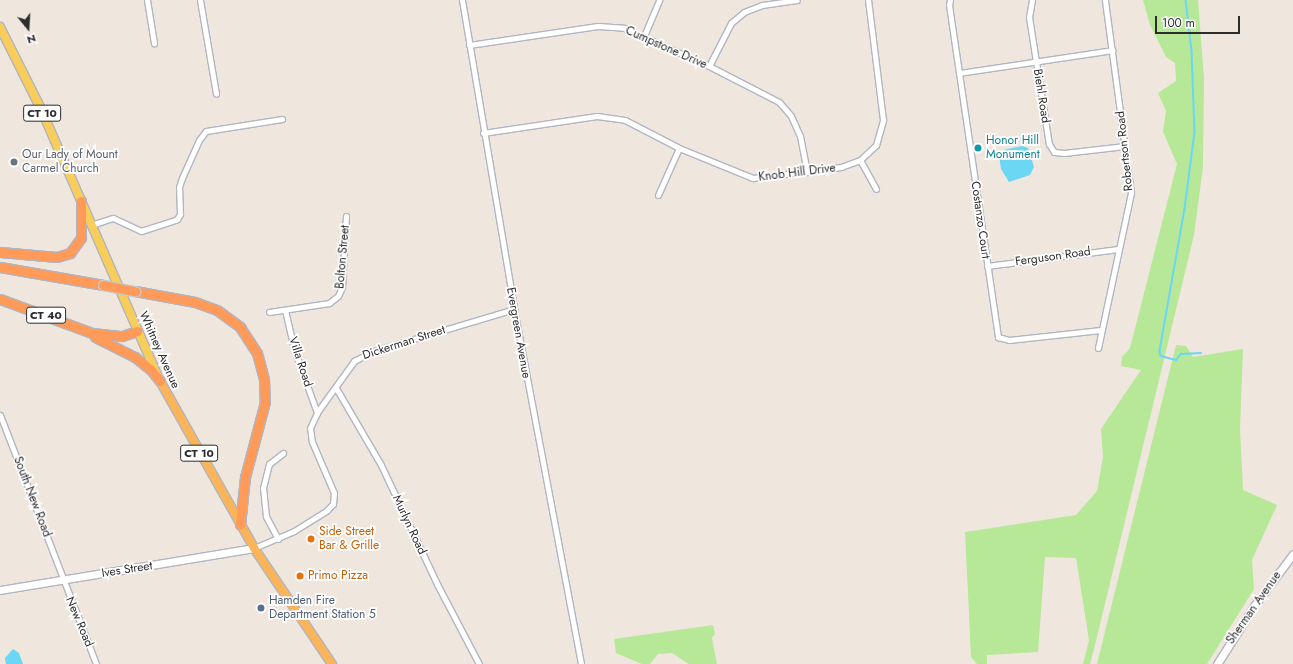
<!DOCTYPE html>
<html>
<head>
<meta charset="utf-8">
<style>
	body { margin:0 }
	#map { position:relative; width:1293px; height:664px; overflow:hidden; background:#efe7de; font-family:Jost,sans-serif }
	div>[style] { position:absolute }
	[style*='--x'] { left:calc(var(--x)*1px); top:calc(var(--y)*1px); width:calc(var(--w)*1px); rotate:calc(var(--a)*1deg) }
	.green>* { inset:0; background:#b6e898 }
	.water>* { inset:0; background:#6cd6f5 }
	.stream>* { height:1.5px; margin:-0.75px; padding:0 0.75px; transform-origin:0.75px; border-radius:0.75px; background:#6cd6f5 }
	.roads { filter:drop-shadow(1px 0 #b2b5c1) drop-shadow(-1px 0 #b2b5c1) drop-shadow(0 1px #b2b5c1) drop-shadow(0 -1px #b2b5c1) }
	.minor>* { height:5px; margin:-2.5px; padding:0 2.5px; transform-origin:2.5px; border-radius:2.5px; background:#fff }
	.secondary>* { height:7px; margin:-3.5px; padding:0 3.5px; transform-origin:3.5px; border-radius:3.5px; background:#fff }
	.primary>* { height:8px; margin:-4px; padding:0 4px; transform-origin:4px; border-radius:4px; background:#f8cd59 }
	.trunk>* { height:8px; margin:-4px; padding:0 4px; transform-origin:4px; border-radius:4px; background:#fcb459 }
	.motorway>* { height:9px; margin:-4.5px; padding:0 4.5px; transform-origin:4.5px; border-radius:4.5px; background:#ff9a59 }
	.bridges { filter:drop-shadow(1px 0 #c8c8c8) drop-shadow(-1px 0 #c8c8c8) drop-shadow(0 1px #c8c8c8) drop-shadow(0 -1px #c8c8c8) }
	.motorway-bridge>* { height:9px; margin:-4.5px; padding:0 4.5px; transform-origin:4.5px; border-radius:4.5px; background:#ff9a59 }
	.dots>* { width:11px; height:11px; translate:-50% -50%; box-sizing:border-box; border:2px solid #fff; border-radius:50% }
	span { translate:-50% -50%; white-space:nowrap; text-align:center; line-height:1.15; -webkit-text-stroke:3.5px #fff; paint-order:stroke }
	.shield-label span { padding:1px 3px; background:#fff; border:1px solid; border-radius:3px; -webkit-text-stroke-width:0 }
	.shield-label { font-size:11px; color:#2c2c2c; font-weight:700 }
	.street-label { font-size:12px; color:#2c2c2c }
	.culture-label { font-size:12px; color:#0d838f }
	.left { translate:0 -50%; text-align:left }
	.worship-label { font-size:12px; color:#5b616d }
	.food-label { font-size:12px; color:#c56008 }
	.service-label { font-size:12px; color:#4e5e75 }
	.north { position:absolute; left:8px; top:8px; width:40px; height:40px; -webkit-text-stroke:3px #fff; paint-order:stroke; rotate:162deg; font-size:11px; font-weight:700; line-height:16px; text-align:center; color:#2c2c2c }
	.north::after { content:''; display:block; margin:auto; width:14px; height:18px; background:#2c2c2c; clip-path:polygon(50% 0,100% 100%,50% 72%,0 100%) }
	.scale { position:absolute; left:1155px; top:16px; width:85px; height:18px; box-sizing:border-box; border:2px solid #2c2c2c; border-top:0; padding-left:5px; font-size:12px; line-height:14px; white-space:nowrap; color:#2c2c2c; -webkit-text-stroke:3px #fff; paint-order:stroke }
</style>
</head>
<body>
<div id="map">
	<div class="green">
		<i style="clip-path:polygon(1143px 0,1198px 0,1204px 78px,1203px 167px,1194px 235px,1096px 641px,1090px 664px,1083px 664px,1089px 640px,1076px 558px,1045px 557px,1038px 652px,987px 655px,987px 664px,977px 664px,971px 657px,965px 532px,1076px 515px,1097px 491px,1103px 457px,1101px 429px,1141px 370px,1121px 366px,1122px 357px,1130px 348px,1177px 164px,1163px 132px,1166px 111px,1158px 93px,1176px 81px,1175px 63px,1166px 57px,1150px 25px)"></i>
		<i style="clip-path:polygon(1176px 345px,1186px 346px,1193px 357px,1243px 349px,1240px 429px,1243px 490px,1277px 505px,1252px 560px,1254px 589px,1207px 664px,1097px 664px)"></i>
		<i style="clip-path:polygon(713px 625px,715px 634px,712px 638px,717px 664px,689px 664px,672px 653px,658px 654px,650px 664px,642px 664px,616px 653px,614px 639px)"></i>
	</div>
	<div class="water">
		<i style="clip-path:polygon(1022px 146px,1028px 148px,1034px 167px,1030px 175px,1009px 182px,1001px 169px,999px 155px,1003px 150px)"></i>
		<i style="clip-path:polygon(13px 649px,19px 653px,23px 664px,6px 664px,5px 658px)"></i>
	</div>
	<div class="stream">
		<i style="--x:1186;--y:0;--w:51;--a:83.3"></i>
		<i style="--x:1192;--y:51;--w:81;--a:87.9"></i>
		<i style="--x:1195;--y:132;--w:78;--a:97.4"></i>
		<i style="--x:1185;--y:209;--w:144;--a:100"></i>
		<i style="--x:1160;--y:351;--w:5;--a:79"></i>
		<i style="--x:1161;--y:356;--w:16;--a:15"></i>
		<i style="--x:1176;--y:360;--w:8;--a:-50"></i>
		<i style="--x:1181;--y:354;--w:20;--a:-3"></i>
	</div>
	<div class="roads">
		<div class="minor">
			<i style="--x:147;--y:0;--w:44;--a:80.8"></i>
			<i style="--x:200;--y:0;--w:95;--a:80.3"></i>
			<i style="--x:462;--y:0;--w:313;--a:80.4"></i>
			<i style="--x:514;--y:309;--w:361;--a:79.3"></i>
			<i style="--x:950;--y:0;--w:5;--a:101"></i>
			<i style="--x:949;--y:5;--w:336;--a:81.6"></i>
			<i style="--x:998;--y:337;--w:11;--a:15"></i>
			<i style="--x:1009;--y:340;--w:92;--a:-6.3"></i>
			<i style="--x:1032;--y:0;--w:17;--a:100"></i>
			<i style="--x:1029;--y:17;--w:129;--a:81.1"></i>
			<i style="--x:1049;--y:144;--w:9;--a:58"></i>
			<i style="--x:1054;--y:152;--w:10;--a:6"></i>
			<i style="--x:1064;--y:153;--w:61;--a:-6.5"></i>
			<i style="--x:644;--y:36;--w:39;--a:-67"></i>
			<i style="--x:469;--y:45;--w:130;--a:-8.4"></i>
			<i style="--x:598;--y:26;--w:26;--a:4"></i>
			<i style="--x:624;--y:28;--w:93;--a:24.1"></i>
			<i style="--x:709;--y:66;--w:79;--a:27.2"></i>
			<i style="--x:779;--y:102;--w:18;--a:49"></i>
			<i style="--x:791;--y:116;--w:22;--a:66"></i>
			<i style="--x:800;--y:136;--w:37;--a:79"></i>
			<i style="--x:709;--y:66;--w:48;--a:-62.9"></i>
			<i style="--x:731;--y:23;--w:17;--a:-40"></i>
			<i style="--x:744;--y:12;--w:19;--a:-21"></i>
			<i style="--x:762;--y:5;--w:35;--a:-8"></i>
			<i style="--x:959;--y:73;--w:155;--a:-8.5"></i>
			<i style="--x:483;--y:133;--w:115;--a:-8.5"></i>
			<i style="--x:597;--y:116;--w:28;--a:8"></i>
			<i style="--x:625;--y:120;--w:61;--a:27.4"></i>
			<i style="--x:679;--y:148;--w:80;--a:22.1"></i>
			<i style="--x:753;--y:178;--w:89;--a:-7.1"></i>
			<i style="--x:841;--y:167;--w:20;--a:-20"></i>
			<i style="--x:860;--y:160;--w:22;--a:-43"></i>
			<i style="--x:876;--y:145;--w:26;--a:-74"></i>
			<i style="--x:883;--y:120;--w:121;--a:-97.1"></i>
			<i style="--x:860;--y:160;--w:33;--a:61"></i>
			<i style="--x:658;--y:195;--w:51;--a:-65.9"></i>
			<i style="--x:91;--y:225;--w:23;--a:-18"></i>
			<i style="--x:113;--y:218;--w:31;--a:25"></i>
			<i style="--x:141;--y:231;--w:38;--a:-18"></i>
			<i style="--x:177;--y:219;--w:6;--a:-59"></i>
			<i style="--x:180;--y:214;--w:27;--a:-92"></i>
			<i style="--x:179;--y:187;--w:9;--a:-72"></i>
			<i style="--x:182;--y:178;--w:42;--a:-65.9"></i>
			<i style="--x:199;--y:140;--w:11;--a:-52"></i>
			<i style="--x:206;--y:131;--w:77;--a:-9"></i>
			<i style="--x:987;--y:266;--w:132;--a:-7.4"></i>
			<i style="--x:285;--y:310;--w:40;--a:77"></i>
			<i style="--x:294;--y:349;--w:68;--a:70.2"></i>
			<i style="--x:269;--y:312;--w:61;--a:-8.5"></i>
			<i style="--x:329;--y:303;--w:11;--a:-38"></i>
			<i style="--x:338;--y:296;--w:10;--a:-66"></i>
			<i style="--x:342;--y:287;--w:71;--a:-86.8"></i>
			<i style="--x:1098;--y:348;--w:158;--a:-78"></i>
			<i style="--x:1131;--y:193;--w:195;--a:-97.7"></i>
			<i style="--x:336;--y:388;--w:89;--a:59.7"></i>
			<i style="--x:381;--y:465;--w:132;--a:64.8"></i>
			<i style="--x:437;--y:584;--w:90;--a:62.3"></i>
			<i style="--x:0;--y:415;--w:267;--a:68.9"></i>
			<i style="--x:278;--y:539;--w:26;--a:-118"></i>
			<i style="--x:266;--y:516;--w:28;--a:-96"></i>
			<i style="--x:263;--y:488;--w:25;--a:-76"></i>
			<i style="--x:269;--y:464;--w:18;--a:-38"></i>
			<i style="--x:254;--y:548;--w:43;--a:-23"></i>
			<i style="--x:294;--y:531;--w:39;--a:-32"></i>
			<i style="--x:327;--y:510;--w:8;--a:-45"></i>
			<i style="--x:333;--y:504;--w:11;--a:-85"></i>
			<i style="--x:334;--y:493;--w:56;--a:-113.3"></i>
			<i style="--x:312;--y:442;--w:14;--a:-98"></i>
			<i style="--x:310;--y:428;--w:19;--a:-65"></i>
			<i style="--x:318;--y:411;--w:62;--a:-54.2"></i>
			<i style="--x:354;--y:361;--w:22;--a:-27"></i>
			<i style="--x:374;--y:351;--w:146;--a:-16.7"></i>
		</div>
		<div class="secondary">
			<i style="--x:0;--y:590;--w:257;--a:-9.4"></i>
			<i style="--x:1217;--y:664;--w:69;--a:-57.5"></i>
			<i style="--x:1254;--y:606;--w:65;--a:-53.1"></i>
		</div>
		<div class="primary">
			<i style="--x:0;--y:27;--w:92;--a:63.4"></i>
			<i style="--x:41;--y:109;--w:290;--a:66.4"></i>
		</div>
		<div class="trunk">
			<i style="--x:160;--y:381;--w:192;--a:60.6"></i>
			<i style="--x:254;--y:548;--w:140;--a:56.1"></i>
		</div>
		<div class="motorway">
			<i style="--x:0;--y:252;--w:57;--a:5"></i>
			<i style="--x:57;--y:257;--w:14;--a:-17"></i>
			<i style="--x:70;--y:253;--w:19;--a:-54"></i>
			<i style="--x:81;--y:238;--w:37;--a:-90"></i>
			<i style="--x:0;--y:267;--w:105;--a:9.9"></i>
			<i style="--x:135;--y:291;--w:61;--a:10.4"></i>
			<i style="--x:195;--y:302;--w:23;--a:20"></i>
			<i style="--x:217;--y:310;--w:29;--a:36"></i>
			<i style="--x:240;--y:327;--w:31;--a:57"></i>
			<i style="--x:257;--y:353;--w:27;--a:75"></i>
			<i style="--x:264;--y:379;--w:23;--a:88"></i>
			<i style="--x:265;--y:402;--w:78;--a:104.9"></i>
			<i style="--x:245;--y:477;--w:48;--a:95.9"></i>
			<i style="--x:0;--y:299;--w:98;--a:20.3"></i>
			<i style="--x:92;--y:333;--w:30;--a:6"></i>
			<i style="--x:122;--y:336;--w:16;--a:-18"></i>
			<i style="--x:95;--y:337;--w:45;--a:26.6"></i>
			<i style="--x:135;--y:357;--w:21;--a:39"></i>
			<i style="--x:151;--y:370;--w:14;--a:51"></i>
		</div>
	</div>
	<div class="bridges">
		<div class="motorway-bridge">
			<i style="--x:103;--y:285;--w:33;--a:11"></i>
		</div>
	</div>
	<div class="dots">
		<i style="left:978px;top:148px;background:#0f9aa8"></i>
		<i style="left:14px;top:162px;background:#6b7280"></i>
		<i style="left:311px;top:539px;background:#e8710a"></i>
		<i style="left:300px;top:576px;background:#e8710a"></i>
		<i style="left:261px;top:608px;background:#5c6f8a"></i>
	</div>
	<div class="shield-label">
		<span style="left:42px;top:113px">CT 10</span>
		<span style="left:46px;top:315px">CT 40</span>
		<span style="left:199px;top:453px">CT 10</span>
	</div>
	<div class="street-label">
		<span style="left:666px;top:48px;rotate:24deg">Cumpstone Drive</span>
		<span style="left:1041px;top:96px;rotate:81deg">Biehl Road</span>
		<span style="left:1125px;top:151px;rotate:-96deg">Robertson Road</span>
		<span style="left:797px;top:173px;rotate:-7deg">Knob Hill Drive</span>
		<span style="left:980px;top:220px;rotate:82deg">Costanzo Court</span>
		<span style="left:343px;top:257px;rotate:-85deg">Bolton Street</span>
		<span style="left:1053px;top:257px;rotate:-8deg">Ferguson Road</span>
		<span style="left:518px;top:333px;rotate:80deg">Evergreen Avenue</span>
		<span style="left:404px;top:343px;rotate:-18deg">Dickerman Street</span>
		<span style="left:159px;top:350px;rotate:66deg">Whitney Avenue</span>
		<span style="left:300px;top:362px;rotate:72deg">Villa Road</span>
		<span style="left:32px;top:497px;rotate:69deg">South New Road</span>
		<span style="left:409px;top:525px;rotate:65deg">Murlyn Road</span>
		<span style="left:127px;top:570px;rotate:-9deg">Ives Street</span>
		<span style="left:1254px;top:608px;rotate:-55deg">Sherman Avenue</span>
		<span style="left:79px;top:622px;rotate:67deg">New Road</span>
	</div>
	<div class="culture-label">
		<span class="left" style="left:986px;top:148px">Honor Hill<br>Monument</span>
	</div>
	<div class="worship-label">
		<span class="left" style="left:22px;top:162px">Our Lady of Mount<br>Carmel Church</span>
	</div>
	<div class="food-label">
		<span class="left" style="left:319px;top:539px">Side Street<br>Bar &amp; Grille</span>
		<span class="left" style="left:308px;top:576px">Primo Pizza</span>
	</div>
	<div class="service-label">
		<span class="left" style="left:269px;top:608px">Hamden Fire<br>Department Station 5</span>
	</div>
	<div class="north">N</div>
	<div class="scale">100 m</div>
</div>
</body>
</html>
